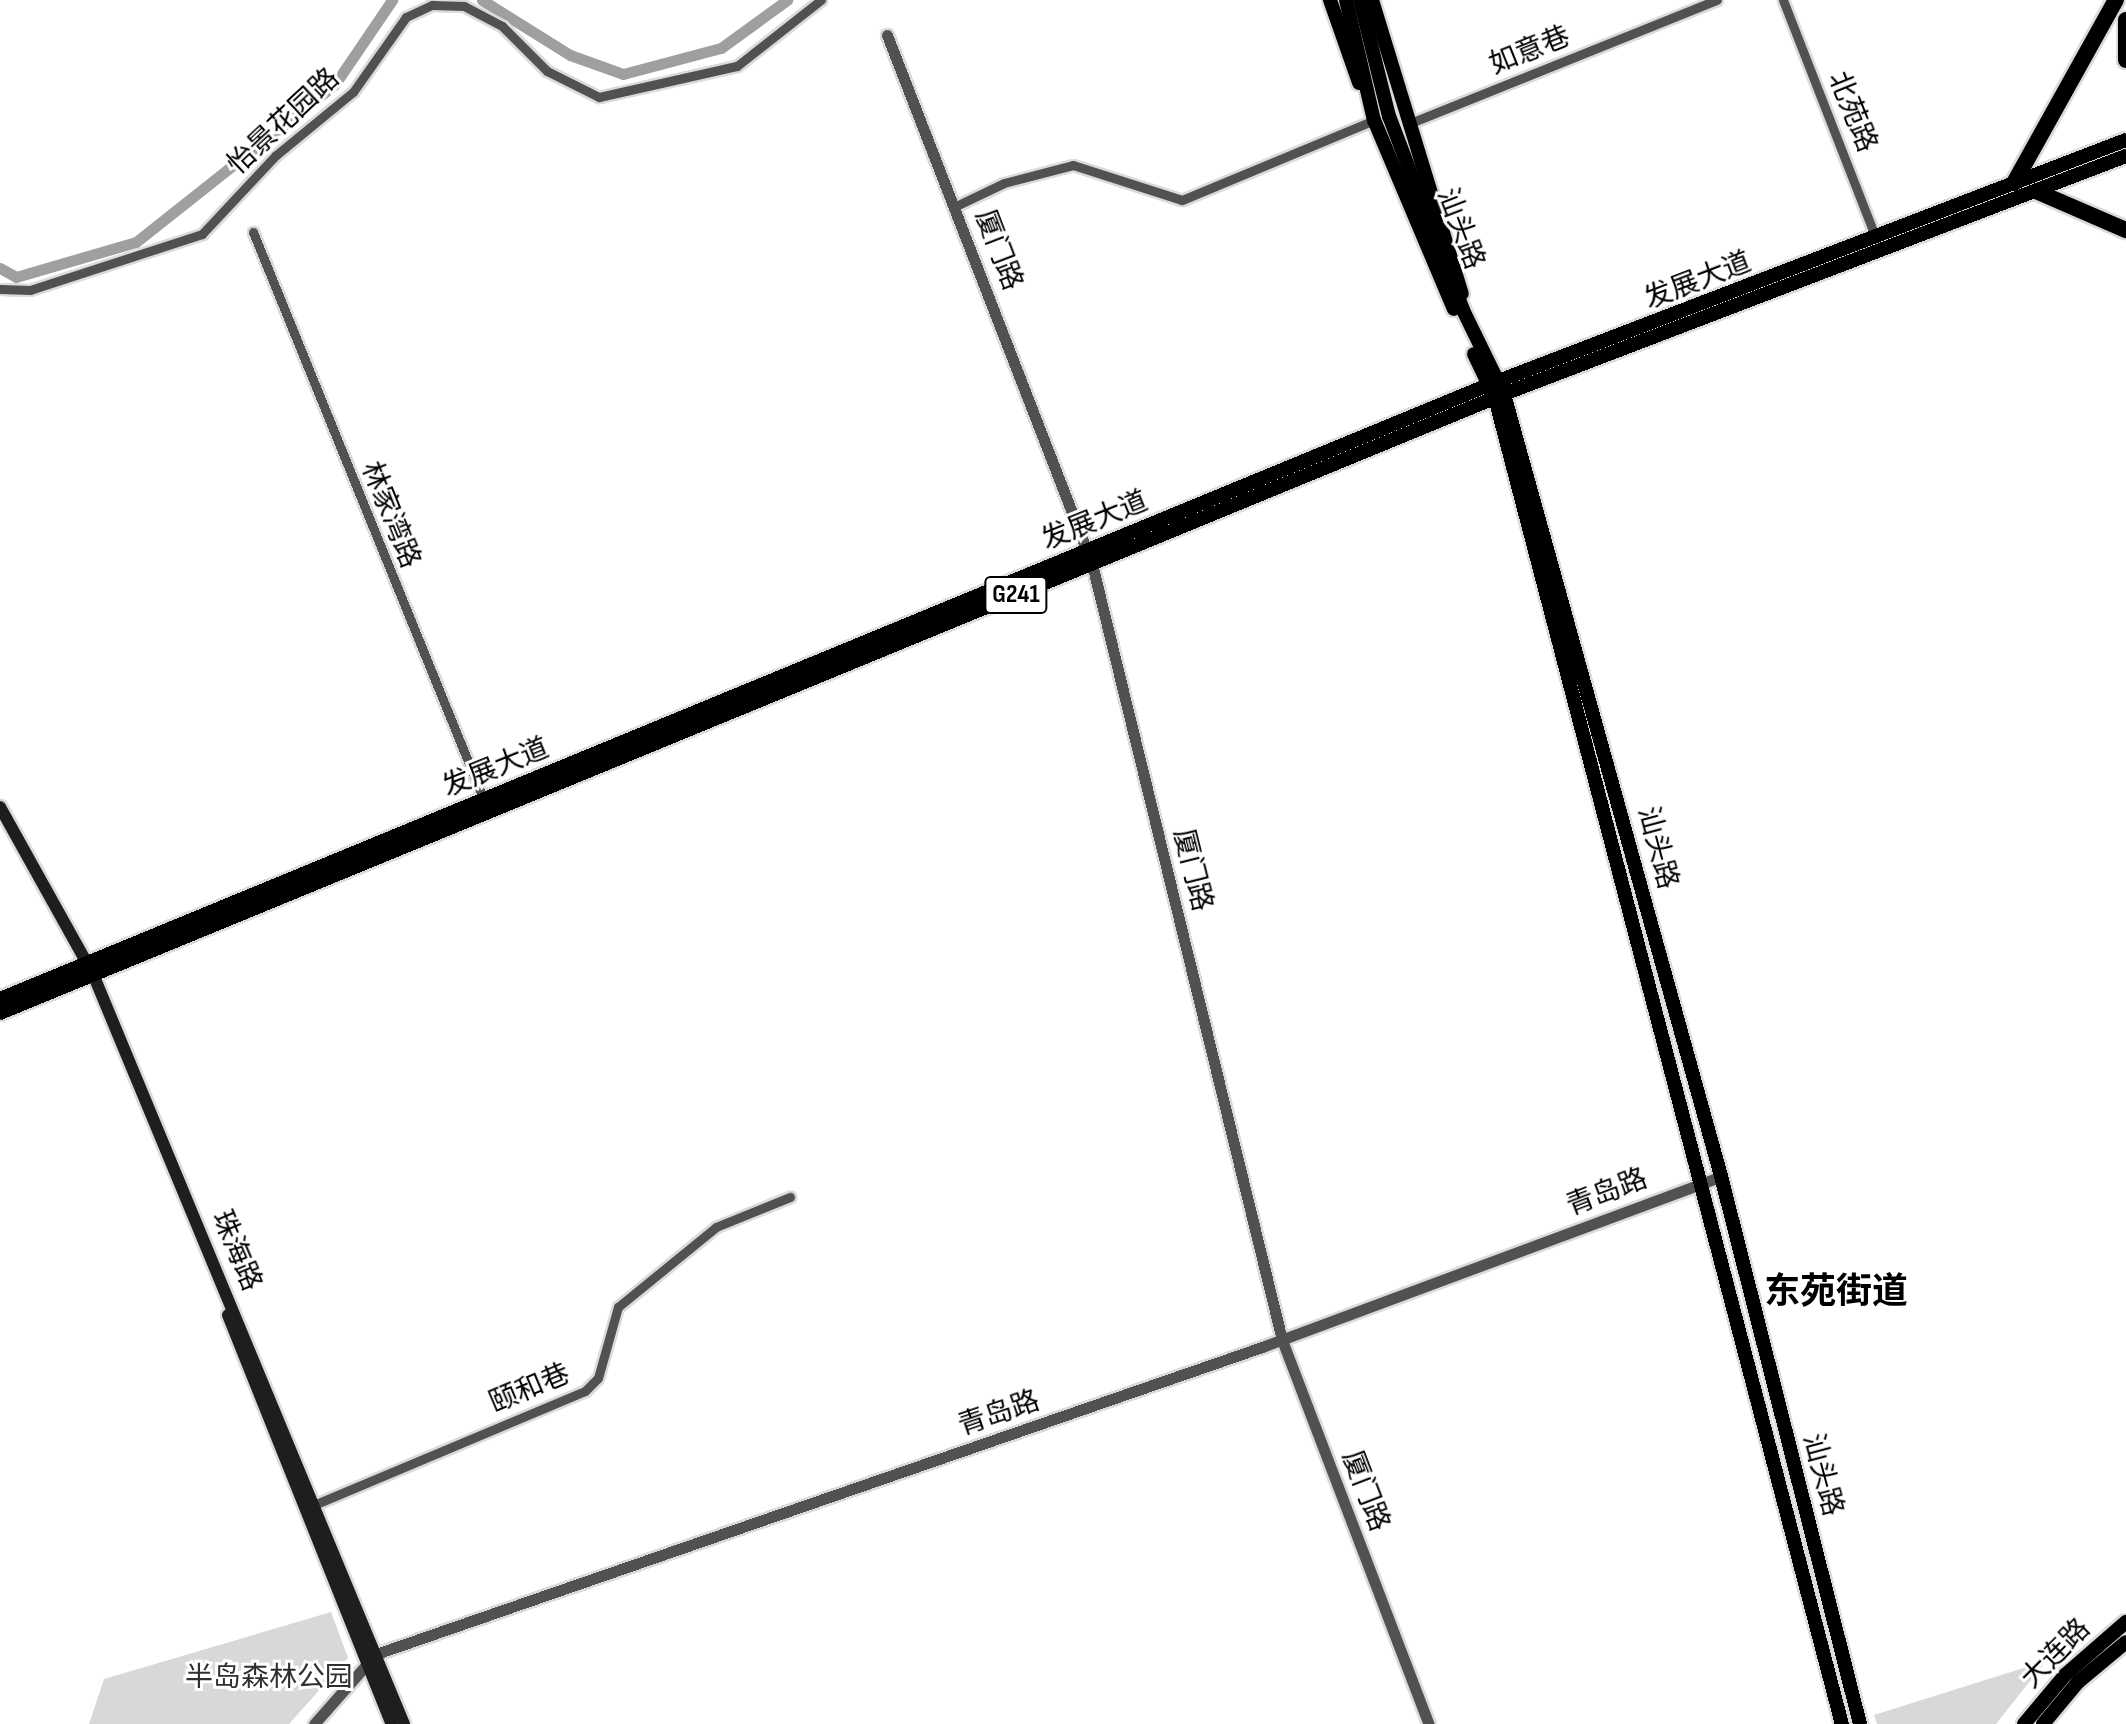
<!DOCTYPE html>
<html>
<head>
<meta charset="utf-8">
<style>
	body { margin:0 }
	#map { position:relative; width:2126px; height:1724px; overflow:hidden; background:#fff; font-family:"Sofia Sans Condensed","Noto Sans SC",sans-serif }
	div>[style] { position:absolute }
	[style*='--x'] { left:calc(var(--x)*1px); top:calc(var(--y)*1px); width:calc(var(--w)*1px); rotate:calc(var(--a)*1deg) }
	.green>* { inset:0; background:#d8d8d8 }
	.canal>* { height:11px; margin:-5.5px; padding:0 5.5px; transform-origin:5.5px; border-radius:5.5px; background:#9f9f9f }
	.roads { filter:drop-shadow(2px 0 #dbdbdb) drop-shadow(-2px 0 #dbdbdb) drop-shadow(0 2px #dbdbdb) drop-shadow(0 -2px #dbdbdb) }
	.minor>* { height:9px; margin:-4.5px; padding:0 4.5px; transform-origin:4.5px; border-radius:4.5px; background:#515151 }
	.tertiary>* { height:11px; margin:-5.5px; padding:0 5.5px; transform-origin:5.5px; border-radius:5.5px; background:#515151 }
	.secondary>* { height:12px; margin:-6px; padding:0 6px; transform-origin:6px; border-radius:6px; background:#1e1e1e }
	.primary>* { height:14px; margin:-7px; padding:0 7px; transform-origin:7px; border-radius:7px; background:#000 }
	.trunk>* { height:14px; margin:-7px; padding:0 7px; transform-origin:7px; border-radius:7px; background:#000 }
	.motorway>* { height:16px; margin:-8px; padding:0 8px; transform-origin:8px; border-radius:8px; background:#000 }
	span { translate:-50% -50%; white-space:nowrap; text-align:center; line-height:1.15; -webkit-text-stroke:6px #fff; paint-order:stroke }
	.shield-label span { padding:2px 6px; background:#fff; border:2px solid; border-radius:6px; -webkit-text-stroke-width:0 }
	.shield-label { font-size:26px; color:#000; font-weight:700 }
	.street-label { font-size:28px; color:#000 }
	.park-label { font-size:28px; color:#2f2f2f }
	.district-label { font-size:36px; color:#000; font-weight:700 }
</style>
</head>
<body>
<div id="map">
	<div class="green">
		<i style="clip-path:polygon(331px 1612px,348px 1658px,289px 1724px,89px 1724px,104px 1679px)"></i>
		<i style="clip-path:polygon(2046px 1661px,1996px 1724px,1877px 1724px,1874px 1715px)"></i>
	</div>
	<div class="canal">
		<i style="--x:482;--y:0;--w:104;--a:32"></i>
		<i style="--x:570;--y:55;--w:56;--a:19.7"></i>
		<i style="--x:623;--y:74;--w:101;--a:-14.9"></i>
		<i style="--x:721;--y:48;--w:82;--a:-36"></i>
		<i style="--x:0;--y:268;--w:18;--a:29"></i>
		<i style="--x:16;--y:277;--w:125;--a:-16.3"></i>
		<i style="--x:136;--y:242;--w:254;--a:-38.4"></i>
		<i style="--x:335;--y:84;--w:102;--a:-55.8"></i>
	</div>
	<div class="roads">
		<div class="minor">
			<i style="--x:1783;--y:0;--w:256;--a:68.7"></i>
			<i style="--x:1408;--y:124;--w:333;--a:-21.9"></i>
			<i style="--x:956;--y:206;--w:53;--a:-25.6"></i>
			<i style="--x:1004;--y:183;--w:71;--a:-14.6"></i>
			<i style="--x:1073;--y:165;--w:114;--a:17.8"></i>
			<i style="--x:1182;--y:200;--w:208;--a:-22.6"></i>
			<i style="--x:253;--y:232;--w:616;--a:67.89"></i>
			<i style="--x:0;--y:289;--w:30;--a:2"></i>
			<i style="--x:30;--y:290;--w:181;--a:-18"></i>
			<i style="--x:202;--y:234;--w:107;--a:-46.9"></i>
			<i style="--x:275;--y:156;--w:101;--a:-39.4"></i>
			<i style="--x:353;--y:92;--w:92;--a:-54.8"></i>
			<i style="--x:406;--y:17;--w:29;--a:-25"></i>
			<i style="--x:432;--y:5;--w:32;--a:2"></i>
			<i style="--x:464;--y:6;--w:43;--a:27.8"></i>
			<i style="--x:502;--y:26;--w:64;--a:45"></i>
			<i style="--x:547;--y:71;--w:58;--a:26.6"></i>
			<i style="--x:599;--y:97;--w:141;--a:-12.7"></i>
			<i style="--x:737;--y:66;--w:107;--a:-38.2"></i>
			<i style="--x:309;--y:1507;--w:299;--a:-22.8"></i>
			<i style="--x:585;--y:1391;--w:18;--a:-45"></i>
			<i style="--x:598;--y:1378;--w:74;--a:-74.3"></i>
			<i style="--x:618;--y:1307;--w:127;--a:-39.2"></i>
			<i style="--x:716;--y:1227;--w:80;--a:-22.1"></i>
		</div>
		<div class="tertiary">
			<i style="--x:887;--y:35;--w:567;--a:68.82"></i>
			<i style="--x:1092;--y:564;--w:799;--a:76.24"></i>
			<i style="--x:1282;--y:1340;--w:411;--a:69.1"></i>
			<i style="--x:314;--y:1724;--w:94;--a:-48.5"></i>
			<i style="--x:376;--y:1654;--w:938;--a:-19.11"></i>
			<i style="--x:1262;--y:1347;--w:490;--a:-20.4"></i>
		</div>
		<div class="secondary">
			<i style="--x:0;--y:807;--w:191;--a:60.9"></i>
			<i style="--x:93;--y:974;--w:812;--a:67.48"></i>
			<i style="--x:228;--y:1315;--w:441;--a:68.2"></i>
		</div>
		<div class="primary">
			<i style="--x:1330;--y:0;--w:88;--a:70.7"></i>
			<i style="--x:1346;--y:0;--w:123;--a:76.9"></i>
			<i style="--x:1374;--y:120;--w:205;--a:67.1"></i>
			<i style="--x:1360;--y:0;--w:120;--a:76"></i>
			<i style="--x:1389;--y:116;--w:208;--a:69.1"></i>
			<i style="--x:1463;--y:310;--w:93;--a:64"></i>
			<i style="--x:1504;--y:394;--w:812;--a:74.49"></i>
			<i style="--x:1721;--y:1176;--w:565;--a:75.77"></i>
			<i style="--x:1372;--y:0;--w:307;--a:73"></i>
			<i style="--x:1474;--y:354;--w:49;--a:64.5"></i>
			<i style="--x:1495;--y:398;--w:1371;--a:75.34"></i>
			<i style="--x:2024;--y:1724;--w:64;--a:-50.1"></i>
			<i style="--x:2065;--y:1675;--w:81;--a:-41"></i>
			<i style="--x:2043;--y:1724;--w:55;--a:-50.2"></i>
			<i style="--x:2078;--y:1682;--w:62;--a:-39.8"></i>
		</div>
		<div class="trunk">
			<i style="--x:0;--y:999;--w:1610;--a:-22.42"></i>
			<i style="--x:1488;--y:385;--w:683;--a:-21.01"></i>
			<i style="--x:0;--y:1013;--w:1626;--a:-22.37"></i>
			<i style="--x:1504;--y:394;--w:666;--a:-20.94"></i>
		</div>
		<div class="motorway">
			<i style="--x:2126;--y:20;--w:40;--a:90"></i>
			<i style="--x:2014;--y:183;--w:210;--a:-60.9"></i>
			<i style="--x:2038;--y:192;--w:96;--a:23.4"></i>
		</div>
	</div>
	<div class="shield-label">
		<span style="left:1016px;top:595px">G241</span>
	</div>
	<div class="street-label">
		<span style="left:1530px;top:51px;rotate:-22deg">如意巷</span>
		<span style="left:1852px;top:112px;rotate:68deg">北苑路</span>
		<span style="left:284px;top:122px;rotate:-43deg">怡景花园路</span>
		<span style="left:1460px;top:229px;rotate:69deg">汕头路</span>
		<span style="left:998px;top:250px;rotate:69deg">厦门路</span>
		<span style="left:1698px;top:281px;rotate:-21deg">发展大道</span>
		<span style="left:390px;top:515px;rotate:68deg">林家湾路</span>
		<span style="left:1095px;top:521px;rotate:-22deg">发展大道</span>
		<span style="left:496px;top:768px;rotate:-22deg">发展大道</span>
		<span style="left:1657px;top:848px;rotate:75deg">汕头路</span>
		<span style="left:1192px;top:870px;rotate:76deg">厦门路</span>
		<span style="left:1607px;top:1193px;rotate:-21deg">青岛路</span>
		<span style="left:236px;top:1251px;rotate:67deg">珠海路</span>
		<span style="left:530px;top:1389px;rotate:-23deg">颐和巷</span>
		<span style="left:999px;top:1414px;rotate:-19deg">青岛路</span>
		<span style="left:1822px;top:1475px;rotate:75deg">汕头路</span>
		<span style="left:1365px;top:1491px;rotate:69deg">厦门路</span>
		<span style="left:2056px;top:1654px;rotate:-45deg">大连路</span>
	</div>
	<div class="park-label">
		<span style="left:269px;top:1678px">半岛森林公园</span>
	</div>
	<div class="district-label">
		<span style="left:1836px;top:1293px">东苑街道</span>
	</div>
</div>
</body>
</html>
